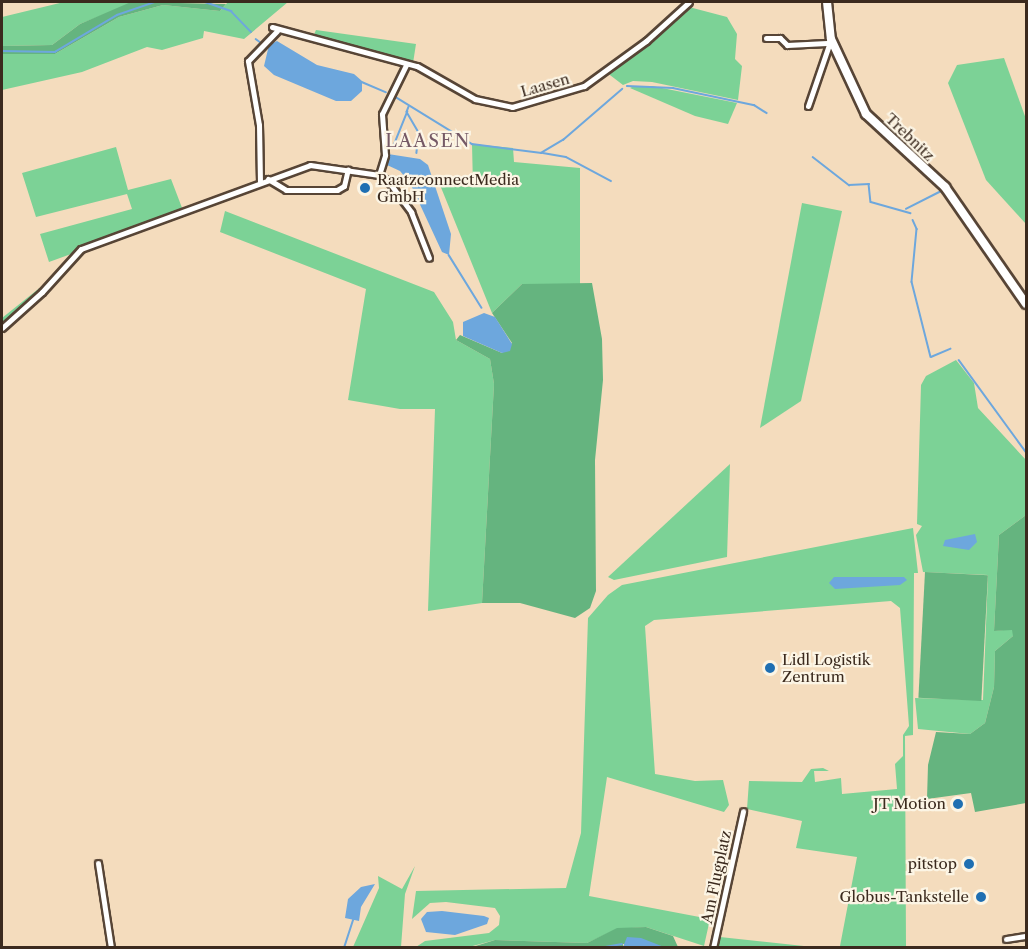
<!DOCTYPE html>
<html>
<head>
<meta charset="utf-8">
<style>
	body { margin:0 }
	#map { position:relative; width:1028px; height:949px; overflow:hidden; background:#f4dcbd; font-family:"Libre Caslon Text",serif }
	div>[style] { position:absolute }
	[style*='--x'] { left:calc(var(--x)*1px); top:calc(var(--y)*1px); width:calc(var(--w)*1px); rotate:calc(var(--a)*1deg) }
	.green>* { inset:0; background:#7cd296 }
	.forest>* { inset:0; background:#65b47f; transform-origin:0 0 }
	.water>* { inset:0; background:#6da7dd }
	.stream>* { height:1.5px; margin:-0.75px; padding:0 0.75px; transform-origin:0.75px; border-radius:0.75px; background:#6da7dd }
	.roads { filter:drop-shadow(2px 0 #574536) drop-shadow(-2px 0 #574536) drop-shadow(0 2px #574536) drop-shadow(0 -2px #574536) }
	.street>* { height:5px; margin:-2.5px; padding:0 2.5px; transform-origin:2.5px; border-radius:2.5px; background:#fff }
	.secondary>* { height:8px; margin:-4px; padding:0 4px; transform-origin:4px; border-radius:4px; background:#fff }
	.dots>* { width:16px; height:16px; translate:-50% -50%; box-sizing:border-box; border:3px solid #fcf5e5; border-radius:50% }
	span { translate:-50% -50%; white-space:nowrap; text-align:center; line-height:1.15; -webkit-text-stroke:4.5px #fcf5e5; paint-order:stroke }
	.street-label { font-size:15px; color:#3b2a1e }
	.poi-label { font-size:15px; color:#3b2a1e }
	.left { translate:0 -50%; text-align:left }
	.right { translate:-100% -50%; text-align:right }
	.quarter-label { font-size:18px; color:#755966; letter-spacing:1.5px }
	.frame { position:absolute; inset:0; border:3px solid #3b2a1e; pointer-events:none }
</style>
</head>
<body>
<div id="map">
	<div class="green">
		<i style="clip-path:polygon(64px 2px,135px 2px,80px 24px,52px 45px,2px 46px,2px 17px)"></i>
		<i style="clip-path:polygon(228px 2px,288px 2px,244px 39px,204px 31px,203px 38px,162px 50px,147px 47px,82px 72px,2px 90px,2px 54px,55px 54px,119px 17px,163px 5px,220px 11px)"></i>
		<i style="clip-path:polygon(689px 7px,727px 17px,737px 34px,735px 59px,742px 66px,738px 100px,652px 82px,633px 81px,623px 85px,606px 72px,660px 34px)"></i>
		<i style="clip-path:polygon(316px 30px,416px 44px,413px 63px,313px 37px)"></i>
		<i style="clip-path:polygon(1004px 58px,1026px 119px,1026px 224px,986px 180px,948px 83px,957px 65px)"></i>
		<i style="clip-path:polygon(634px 86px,652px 86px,737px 103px,728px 124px,695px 116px,630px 88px)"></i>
		<i style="clip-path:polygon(472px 144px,513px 148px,514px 162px,580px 168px,580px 284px,522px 284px,492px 313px,440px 185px,473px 187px)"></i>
		<i style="clip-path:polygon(116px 147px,128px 190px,171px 179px,184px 213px,49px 262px,40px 234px,132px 209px,127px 194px,36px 217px,22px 173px)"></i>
		<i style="clip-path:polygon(802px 203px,842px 211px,801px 401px,760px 428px)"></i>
		<i style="clip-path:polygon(225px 211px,434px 292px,453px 322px,456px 340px,490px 359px,494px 384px,482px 603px,428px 611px,435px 409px,400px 409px,348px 400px,366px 289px,220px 232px)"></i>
		<i style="clip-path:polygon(42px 286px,24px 304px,2px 323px,2px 318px)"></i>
		<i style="clip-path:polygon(956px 360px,974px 383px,978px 408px,1026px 460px,1026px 515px,999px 535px,994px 631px,1013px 629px,1013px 636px,995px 651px,994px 687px,985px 723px,970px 734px,918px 729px,915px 698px,983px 700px,988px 575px,923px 572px,916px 535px,922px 526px,917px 524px,921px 385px,926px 376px)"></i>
		<i style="clip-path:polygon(730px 464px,727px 557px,614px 580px,608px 577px)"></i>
		<i style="clip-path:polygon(913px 528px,918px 573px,914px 573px,913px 735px,905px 736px,906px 947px,836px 947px,840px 946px,857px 857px,796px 848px,802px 821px,747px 809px,749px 781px,802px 782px,811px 769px,823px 768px,829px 771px,814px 771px,815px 782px,841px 778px,842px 794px,897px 789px,895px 764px,903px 756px,903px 735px,909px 726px,900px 608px,891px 601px,654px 620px,645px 626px,655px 774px,695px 781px,723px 780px,729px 805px,724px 812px,607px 777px,589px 896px,710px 919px,704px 946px,646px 927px,617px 929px,587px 943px,495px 940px,469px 947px,416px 947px,425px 941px,489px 933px,499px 925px,500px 916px,495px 908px,446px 902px,430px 903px,412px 919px,416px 891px,566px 888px,581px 833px,588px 618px,608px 595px,622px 585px)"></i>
		<i style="clip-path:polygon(415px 866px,405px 894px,401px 947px,353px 947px,379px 888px,378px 876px,402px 889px)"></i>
		<i style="clip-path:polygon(720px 937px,813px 947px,718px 947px)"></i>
	</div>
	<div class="forest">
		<i style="clip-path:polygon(131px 2px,226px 4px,220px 11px,163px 5px,119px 17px,55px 54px,2px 54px,2px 46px,52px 45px,80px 24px)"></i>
		<i style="clip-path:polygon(592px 283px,602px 339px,603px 380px,595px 460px,596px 591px,590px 608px,575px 618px,520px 603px,482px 603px,494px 384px,490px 359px,456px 340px,460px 335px,502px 353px,512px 343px,492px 313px,522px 284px)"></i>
		<i style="clip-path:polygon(1026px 515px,1026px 803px,975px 812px,971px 793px,927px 799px,928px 765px,936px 732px,970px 734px,985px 723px,994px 687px,995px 651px,1013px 636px,1012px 630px,994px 631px,999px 535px)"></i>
		<i style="left:925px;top:572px;width:63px;height:126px;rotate:3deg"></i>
		<i style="clip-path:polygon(646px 927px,673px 936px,678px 947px,623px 944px,623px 947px,469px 948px,495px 940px,587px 943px,617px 928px)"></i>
	</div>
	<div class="water">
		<i style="clip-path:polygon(277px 41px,317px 65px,354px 74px,362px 81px,362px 91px,351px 101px,336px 101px,274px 75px,264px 66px,269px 45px)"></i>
		<i style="clip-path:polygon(388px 154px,420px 159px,428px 165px,451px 234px,449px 255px,442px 252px,410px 183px,400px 171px,387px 165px)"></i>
		<i style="clip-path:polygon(484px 313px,495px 317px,512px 344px,510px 351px,502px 353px,463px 336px,463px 322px)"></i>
		<i style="clip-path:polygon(975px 534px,977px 542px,969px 550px,943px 546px,945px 540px)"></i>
		<i style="clip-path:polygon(834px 577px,904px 577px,907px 580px,900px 585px,835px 589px,829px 583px)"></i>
		<i style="clip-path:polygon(375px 884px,361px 907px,359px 921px,345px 918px,348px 899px,361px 887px)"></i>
		<i style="clip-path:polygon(442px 911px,484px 916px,489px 918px,487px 924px,455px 935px,426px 932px,421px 919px,427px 912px)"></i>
		<i style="clip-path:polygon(627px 937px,641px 938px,664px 947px,623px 947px)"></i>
	</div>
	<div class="stream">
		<i style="--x:256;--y:39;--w:5;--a:37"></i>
		<i style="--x:2;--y:51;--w:53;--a:1.1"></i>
		<i style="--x:55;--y:52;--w:72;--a:-30.8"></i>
		<i style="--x:117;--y:15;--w:40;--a:-18.9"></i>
		<i style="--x:155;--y:2;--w:50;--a:0"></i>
		<i style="--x:205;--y:2;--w:28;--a:19"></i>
		<i style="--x:231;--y:11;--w:29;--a:46"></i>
		<i style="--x:362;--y:82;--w:26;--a:23"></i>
		<i style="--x:627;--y:86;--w:46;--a:2.5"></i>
		<i style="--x:673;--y:88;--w:83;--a:11.9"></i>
		<i style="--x:754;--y:105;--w:15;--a:32"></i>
		<i style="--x:394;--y:96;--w:92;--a:31.6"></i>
		<i style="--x:472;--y:144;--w:70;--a:7.4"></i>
		<i style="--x:541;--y:153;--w:26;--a:-31"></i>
		<i style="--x:563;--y:140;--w:78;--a:-40.8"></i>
		<i style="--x:409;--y:107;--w:5;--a:112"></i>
		<i style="--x:407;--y:112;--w:24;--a:60"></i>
		<i style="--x:419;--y:133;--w:20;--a:96"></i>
		<i style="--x:393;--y:147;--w:38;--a:-68"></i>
		<i style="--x:543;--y:153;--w:23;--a:10"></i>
		<i style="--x:566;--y:157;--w:51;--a:28.1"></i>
		<i style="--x:813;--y:157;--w:46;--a:37.9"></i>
		<i style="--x:849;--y:185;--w:20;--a:-3"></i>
		<i style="--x:869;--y:184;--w:18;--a:84"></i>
		<i style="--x:871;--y:202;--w:41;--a:15.8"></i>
		<i style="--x:906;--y:209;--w:38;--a:-27"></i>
		<i style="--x:913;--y:220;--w:10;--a:66"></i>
		<i style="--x:917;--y:229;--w:53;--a:95.4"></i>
		<i style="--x:912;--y:282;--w:77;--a:75.8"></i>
		<i style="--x:931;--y:357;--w:21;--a:-23"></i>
		<i style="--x:449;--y:255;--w:62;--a:58.1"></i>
		<i style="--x:959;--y:360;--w:114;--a:53.9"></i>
		<i style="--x:344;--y:948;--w:29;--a:-72"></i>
		<i style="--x:512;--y:948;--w:46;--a:0"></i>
		<i style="--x:600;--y:948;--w:22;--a:-10"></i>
	</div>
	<div class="roads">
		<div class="street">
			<i style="--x:272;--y:27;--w:150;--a:15.1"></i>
			<i style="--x:417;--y:66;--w:67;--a:29.6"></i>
			<i style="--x:475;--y:99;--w:38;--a:12"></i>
			<i style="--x:512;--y:107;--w:75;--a:-16.3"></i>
			<i style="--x:584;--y:86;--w:77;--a:-36"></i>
			<i style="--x:646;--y:41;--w:58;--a:-42.2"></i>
			<i style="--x:766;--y:38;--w:14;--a:0"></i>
			<i style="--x:780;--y:38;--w:10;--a:45"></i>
			<i style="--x:787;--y:45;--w:40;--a:-2.9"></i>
			<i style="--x:808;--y:106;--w:71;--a:-71.1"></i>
			<i style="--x:379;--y:175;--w:11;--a:34"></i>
			<i style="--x:388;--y:181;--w:39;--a:53"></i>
			<i style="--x:411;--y:212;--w:49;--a:68.6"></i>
			<i style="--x:268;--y:179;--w:21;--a:31"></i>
			<i style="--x:286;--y:190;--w:51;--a:0"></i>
			<i style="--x:337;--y:190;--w:8;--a:-30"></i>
			<i style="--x:344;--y:186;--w:17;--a:-77"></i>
			<i style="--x:260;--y:182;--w:57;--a:-91"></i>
			<i style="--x:259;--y:125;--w:65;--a:-99.8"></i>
			<i style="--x:248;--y:61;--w:42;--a:-46"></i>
			<i style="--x:2;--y:328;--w:54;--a:-42"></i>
			<i style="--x:42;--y:292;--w:58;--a:-47.8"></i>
			<i style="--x:81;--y:249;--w:244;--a:-20.1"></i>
			<i style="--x:310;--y:165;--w:70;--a:8.2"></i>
			<i style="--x:379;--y:175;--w:21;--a:-73"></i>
			<i style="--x:385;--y:155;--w:41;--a:-94.2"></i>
			<i style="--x:382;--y:114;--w:55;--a:-63.9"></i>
			<i style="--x:98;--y:863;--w:86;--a:81.3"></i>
			<i style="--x:1006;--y:939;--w:20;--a:-9"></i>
			<i style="--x:713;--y:948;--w:140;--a:-77.6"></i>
		</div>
		<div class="secondary">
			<i style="--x:827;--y:2;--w:37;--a:84"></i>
			<i style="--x:831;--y:39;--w:83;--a:65"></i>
			<i style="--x:866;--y:114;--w:108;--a:42.7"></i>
			<i style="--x:945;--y:187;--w:142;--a:55.3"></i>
		</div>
	</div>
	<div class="dots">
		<i style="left:365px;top:188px;background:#1f6fb2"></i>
		<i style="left:770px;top:668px;background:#1f6fb2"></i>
		<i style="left:958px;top:804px;background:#1f6fb2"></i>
		<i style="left:969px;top:864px;background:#1f6fb2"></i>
		<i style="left:981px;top:897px;background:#1f6fb2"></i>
	</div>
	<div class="street-label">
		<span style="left:545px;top:85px;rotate:-16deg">Laasen</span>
		<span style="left:910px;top:137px;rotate:44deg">Trebnitz</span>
		<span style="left:716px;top:877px;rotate:-78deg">Am Flugplatz</span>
	</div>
	<div class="poi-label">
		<span class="left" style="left:377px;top:188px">RaatzconnectMedia<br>GmbH</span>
		<span class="left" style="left:782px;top:668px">Lidl Logistik<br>Zentrum</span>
		<span class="right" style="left:946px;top:804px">JT Motion</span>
		<span class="right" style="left:957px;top:864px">pitstop</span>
		<span class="right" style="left:969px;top:897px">Globus-Tankstelle</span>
	</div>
	<div class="quarter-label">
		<span style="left:428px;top:141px">LAASEN</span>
	</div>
	<div class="frame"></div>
</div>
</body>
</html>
